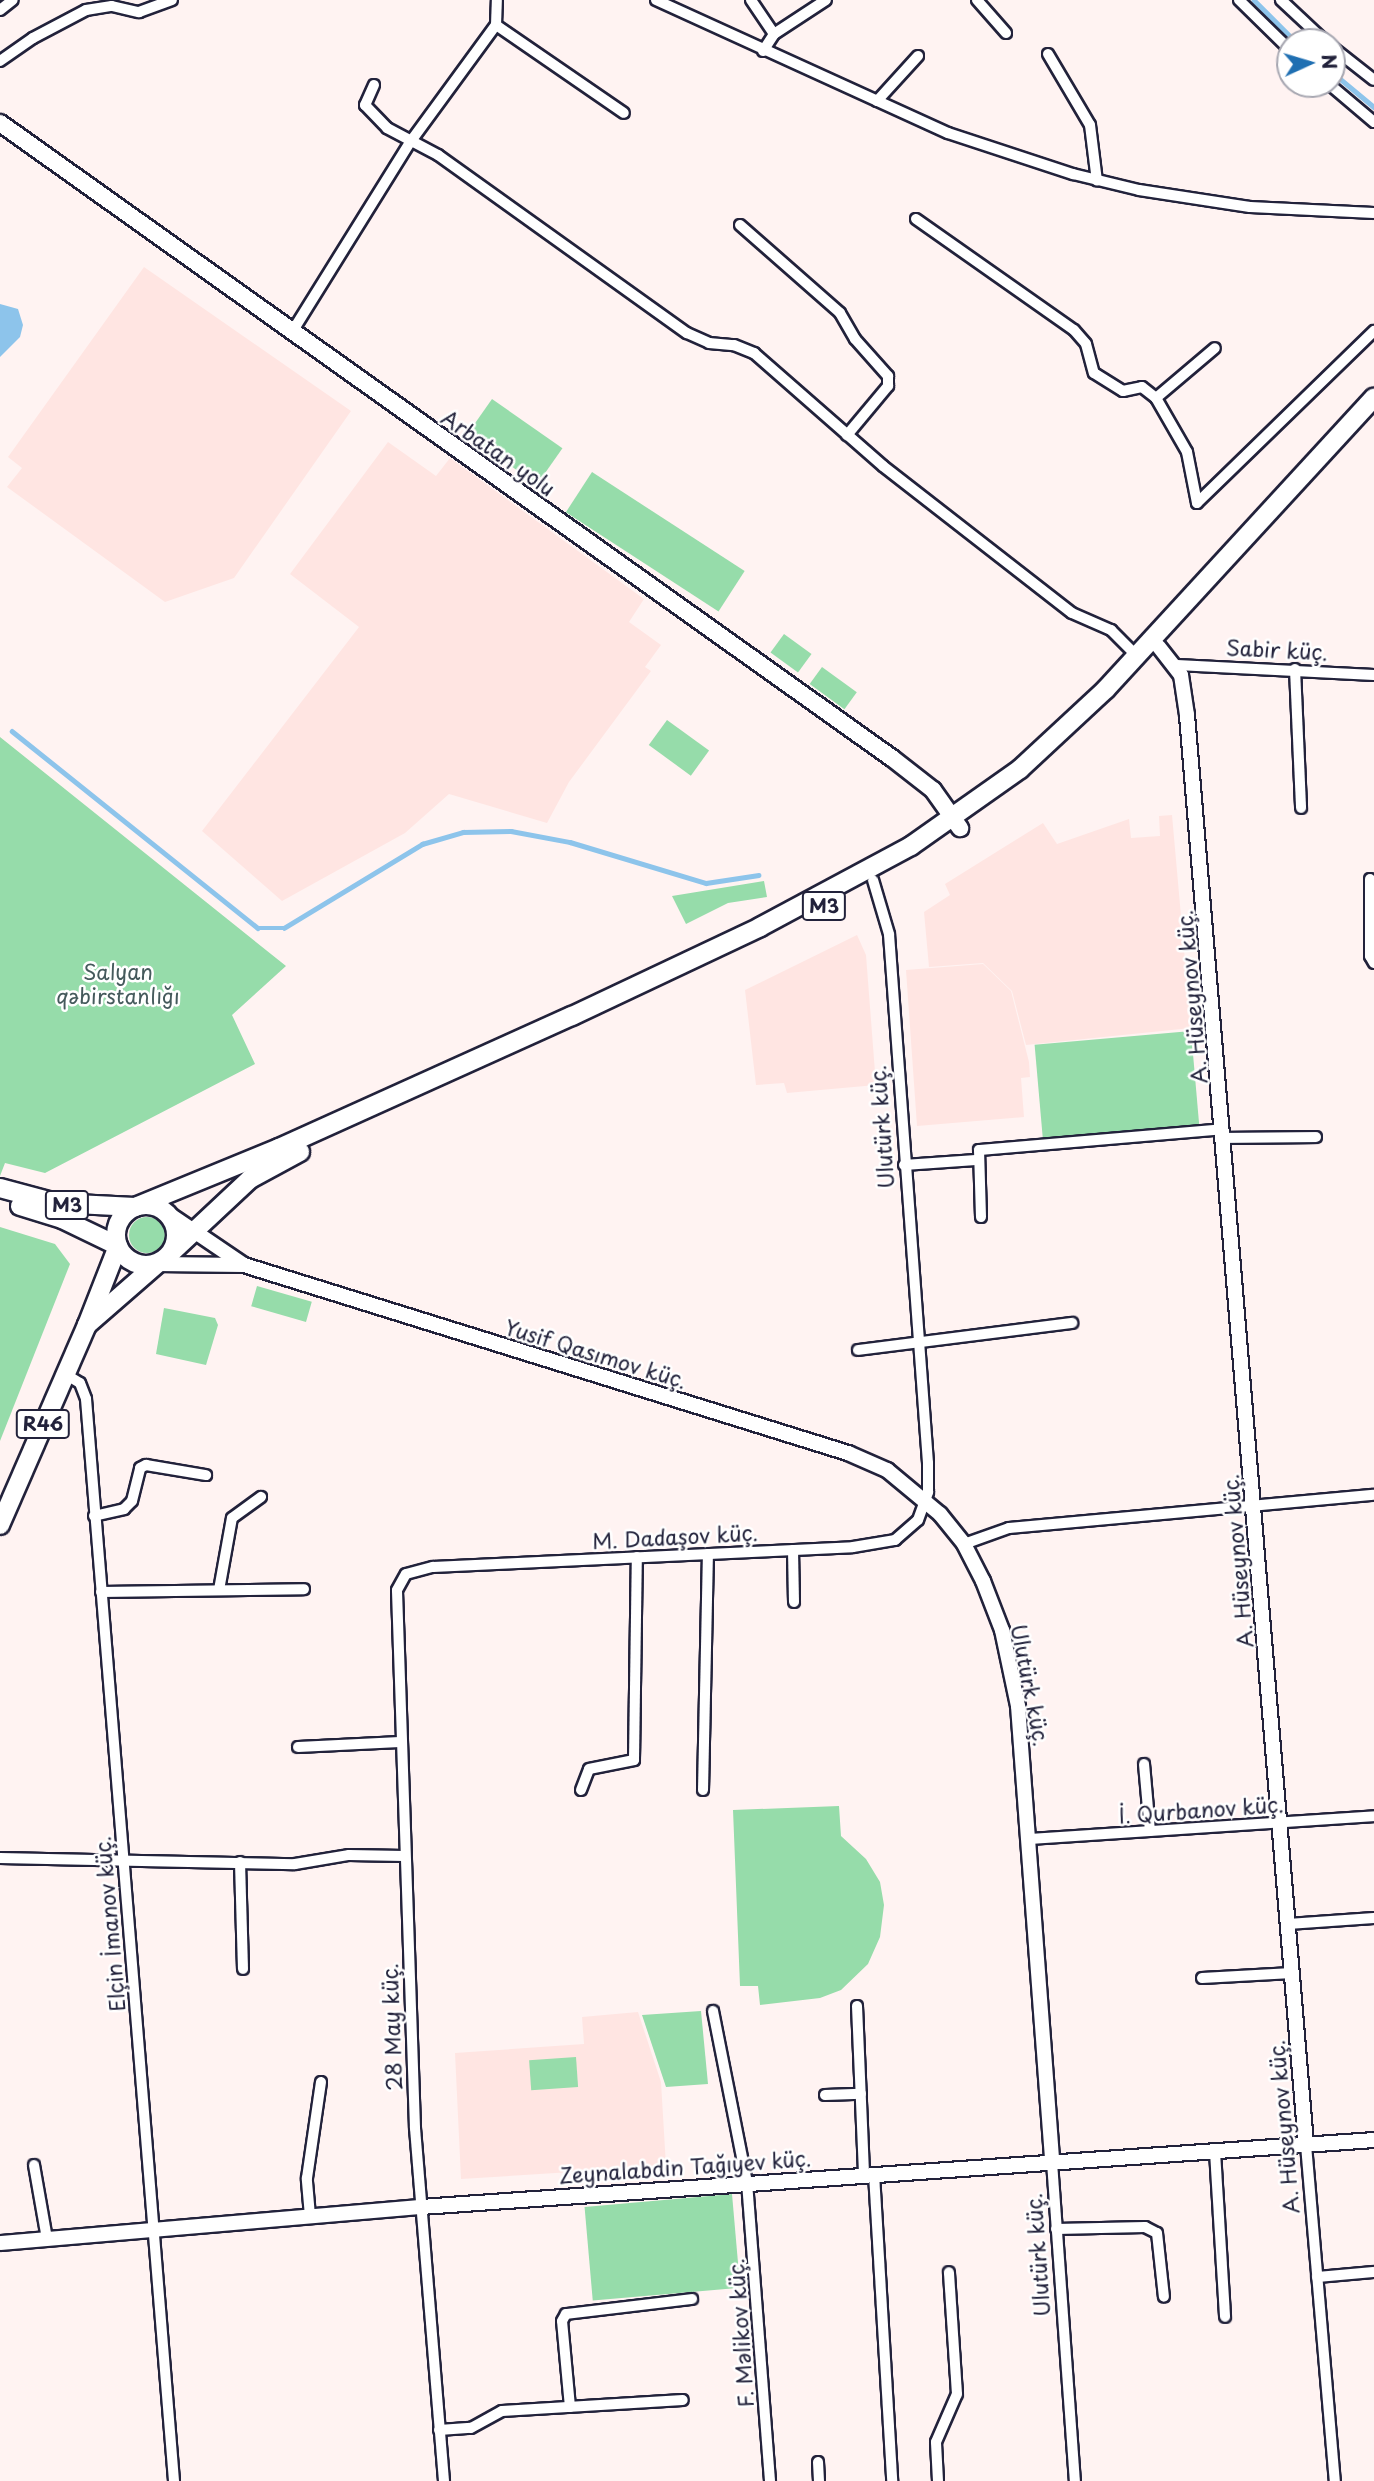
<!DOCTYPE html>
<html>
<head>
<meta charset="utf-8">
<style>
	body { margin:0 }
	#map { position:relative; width:1374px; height:2481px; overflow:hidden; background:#fff3f2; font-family:"Playpen Sans",sans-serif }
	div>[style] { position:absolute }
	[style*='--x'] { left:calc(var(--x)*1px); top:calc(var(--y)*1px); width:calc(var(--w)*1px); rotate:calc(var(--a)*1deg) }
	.built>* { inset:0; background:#ffe5e2 }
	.green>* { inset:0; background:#96dcaa; transform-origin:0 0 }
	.round { border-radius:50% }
	.water>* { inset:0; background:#8dc4eb }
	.stream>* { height:4.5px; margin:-2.25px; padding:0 2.25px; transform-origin:2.25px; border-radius:2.25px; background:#8dc4eb }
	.roads { filter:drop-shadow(2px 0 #22223b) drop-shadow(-2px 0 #22223b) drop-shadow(0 2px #22223b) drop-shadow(0 -2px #22223b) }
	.minor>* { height:10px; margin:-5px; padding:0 5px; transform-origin:5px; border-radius:5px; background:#fff }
	.tertiary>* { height:14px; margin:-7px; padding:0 7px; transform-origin:7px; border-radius:7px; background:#fff }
	.secondary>* { height:16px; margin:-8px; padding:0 8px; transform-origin:8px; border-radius:8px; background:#fff }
	.primary>* { height:18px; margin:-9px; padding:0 9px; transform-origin:9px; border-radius:9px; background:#fff }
	.primary>.ring { margin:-9px; padding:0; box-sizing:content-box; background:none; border:18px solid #fff; border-radius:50% }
	span { translate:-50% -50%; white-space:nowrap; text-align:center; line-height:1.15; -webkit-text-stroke:5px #fff; paint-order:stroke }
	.shield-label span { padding:2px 5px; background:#fff; border:2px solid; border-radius:5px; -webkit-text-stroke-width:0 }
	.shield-label { font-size:19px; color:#22223b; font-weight:700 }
	.street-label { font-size:21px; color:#22223b }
	.park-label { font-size:21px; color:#455a5c }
	.north { position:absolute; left:1276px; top:28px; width:70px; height:70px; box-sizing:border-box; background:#fff; border:2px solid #a7a7b1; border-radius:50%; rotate:86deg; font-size:19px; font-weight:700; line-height:28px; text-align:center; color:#22223b }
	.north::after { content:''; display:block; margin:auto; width:24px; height:32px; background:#1f6fb2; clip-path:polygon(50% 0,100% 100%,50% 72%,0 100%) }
</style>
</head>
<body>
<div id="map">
	<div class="built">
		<i style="clip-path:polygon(144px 267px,351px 411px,234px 578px,165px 602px,7px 487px,22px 468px,8px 457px)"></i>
		<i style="clip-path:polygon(388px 442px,436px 476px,450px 458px,644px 599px,629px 622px,661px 645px,645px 667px,651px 671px,569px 782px,547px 823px,449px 794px,405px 833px,282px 901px,202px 831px,359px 627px,290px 574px)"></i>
		<i style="clip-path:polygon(1172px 815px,1191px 1028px,1026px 1045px,1012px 991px,983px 963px,929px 967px,924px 912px,950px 895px,945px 884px,1043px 823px,1057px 844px,1129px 819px,1131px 838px,1160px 836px,1159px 816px)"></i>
		<i style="clip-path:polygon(857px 935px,866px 955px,876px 1085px,787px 1093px,784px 1083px,756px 1085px,745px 990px)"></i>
		<i style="clip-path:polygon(983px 964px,1011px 991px,1029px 1062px,1030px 1077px,1021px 1078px,1024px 1117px,917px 1126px,906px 970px)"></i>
		<i style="clip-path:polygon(638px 2012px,661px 2082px,666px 2166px,461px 2179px,455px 2053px,584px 2044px,582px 2017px)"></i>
	</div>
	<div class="green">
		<i style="left:492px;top:399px;width:86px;height:44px;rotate:35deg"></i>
		<i style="left:592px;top:472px;width:182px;height:48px;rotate:33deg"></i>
		<i style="left:784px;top:634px;width:34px;height:23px;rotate:36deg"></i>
		<i style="left:822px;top:667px;width:43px;height:21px;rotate:36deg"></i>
		<i style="left:667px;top:720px;width:52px;height:31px;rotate:36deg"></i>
		<i style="clip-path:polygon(0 737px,286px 966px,232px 1015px,255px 1064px,45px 1173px,5px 1163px,0 1176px)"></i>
		<i style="clip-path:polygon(764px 881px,767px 897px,728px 903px,686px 924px,672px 896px)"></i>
		<i style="left:1191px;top:1031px;width:95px;height:157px;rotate:85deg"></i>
		<i class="round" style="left:129px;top:1217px;width:36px;height:36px"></i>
		<i style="clip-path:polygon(0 1227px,55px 1244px,70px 1264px,0 1441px)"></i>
		<i style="left:257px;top:1286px;width:57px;height:21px;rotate:16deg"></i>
		<i style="clip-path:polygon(164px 1308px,215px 1318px,218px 1325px,206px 1365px,156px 1354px)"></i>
		<i style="clip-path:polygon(839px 1806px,841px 1836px,866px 1859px,880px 1882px,884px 1905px,880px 1937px,868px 1964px,841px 1990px,820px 1998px,760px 2005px,758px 1986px,740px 1986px,733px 1810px)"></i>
		<i style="clip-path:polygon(701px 2011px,708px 2084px,666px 2087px,642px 2015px)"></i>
		<i style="left:576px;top:2057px;width:30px;height:47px;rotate:86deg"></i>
		<i style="left:732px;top:2194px;width:94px;height:148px;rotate:85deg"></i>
	</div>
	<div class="water">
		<i style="clip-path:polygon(0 304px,18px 309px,23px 325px,20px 337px,0 357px)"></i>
	</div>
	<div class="stream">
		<i style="--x:1254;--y:0;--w:59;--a:45"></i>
		<i style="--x:1332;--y:72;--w:55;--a:39.8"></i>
		<i style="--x:12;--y:731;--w:315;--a:38.7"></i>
		<i style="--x:258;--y:928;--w:26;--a:0"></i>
		<i style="--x:284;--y:928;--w:162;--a:-31.3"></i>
		<i style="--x:422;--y:844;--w:43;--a:-16.3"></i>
		<i style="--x:463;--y:832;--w:48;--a:-1.2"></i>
		<i style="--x:511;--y:831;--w:60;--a:10.6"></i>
		<i style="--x:570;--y:842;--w:142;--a:16.8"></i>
		<i style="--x:706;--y:883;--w:53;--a:-8.7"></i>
	</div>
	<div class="roads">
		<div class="minor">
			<i style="--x:656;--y:0;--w:321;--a:24.5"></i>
			<i style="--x:948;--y:133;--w:132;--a:18.2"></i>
			<i style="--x:1073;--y:174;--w:68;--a:13.6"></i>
			<i style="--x:1139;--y:190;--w:112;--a:8.7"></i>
			<i style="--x:1250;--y:207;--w:124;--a:2.8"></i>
			<i style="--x:751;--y:0;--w:41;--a:55.9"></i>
			<i style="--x:977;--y:0;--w:44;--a:48.7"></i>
			<i style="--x:1239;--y:0;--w:71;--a:44.4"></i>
			<i style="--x:1281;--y:0;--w:62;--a:43"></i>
			<i style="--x:0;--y:10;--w:16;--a:-38"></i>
			<i style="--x:496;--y:25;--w:25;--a:-88"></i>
			<i style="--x:1332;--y:47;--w:53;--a:38.2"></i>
			<i style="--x:763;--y:51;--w:20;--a:-57"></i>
			<i style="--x:774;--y:34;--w:62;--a:-33.2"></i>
			<i style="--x:1048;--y:54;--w:82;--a:59.4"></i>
			<i style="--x:1090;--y:125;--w:56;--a:82.9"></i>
			<i style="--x:0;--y:61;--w:40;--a:-34.9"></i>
			<i style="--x:33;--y:38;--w:60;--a:-27.8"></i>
			<i style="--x:86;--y:10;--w:26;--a:-9"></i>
			<i style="--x:112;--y:6;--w:28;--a:13"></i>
			<i style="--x:139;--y:12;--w:35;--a:-20"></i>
			<i style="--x:1329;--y:84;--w:59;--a:40.2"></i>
			<i style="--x:374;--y:85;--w:22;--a:114"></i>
			<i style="--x:365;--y:105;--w:32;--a:46"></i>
			<i style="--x:387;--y:128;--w:58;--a:27.9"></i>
			<i style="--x:438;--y:155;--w:306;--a:35.6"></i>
			<i style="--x:687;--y:333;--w:24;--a:24"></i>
			<i style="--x:709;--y:343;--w:25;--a:5"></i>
			<i style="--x:734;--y:345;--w:22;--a:22"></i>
			<i style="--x:754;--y:353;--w:171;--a:41.2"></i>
			<i style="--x:883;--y:466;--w:239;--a:37.9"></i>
			<i style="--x:1072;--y:613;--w:43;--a:23.6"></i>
			<i style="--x:1111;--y:630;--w:37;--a:45"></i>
			<i style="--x:877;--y:101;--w:61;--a:-47.7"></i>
			<i style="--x:916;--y:219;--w:193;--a:35.1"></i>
			<i style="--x:1074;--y:330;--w:18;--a:49"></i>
			<i style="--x:1086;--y:344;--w:30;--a:75"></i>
			<i style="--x:1094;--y:373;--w:34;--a:32"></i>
			<i style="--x:1123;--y:391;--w:19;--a:-12"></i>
			<i style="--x:1142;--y:387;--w:18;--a:38"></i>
			<i style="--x:1156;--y:398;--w:62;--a:60.1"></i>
			<i style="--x:1187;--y:452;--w:52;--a:78.9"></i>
			<i style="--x:1197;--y:503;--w:247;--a:-44.2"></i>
			<i style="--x:740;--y:225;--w:133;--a:41.3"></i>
			<i style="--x:840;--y:313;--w:30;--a:60"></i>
			<i style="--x:855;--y:339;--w:50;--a:48.3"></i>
			<i style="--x:888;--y:376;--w:10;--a:90"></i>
			<i style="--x:888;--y:386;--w:64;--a:129.9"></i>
			<i style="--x:292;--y:332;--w:225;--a:-58.1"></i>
			<i style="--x:411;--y:141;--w:144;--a:-53.8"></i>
			<i style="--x:496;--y:25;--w:155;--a:34.5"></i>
			<i style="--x:1156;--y:398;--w:77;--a:-40.3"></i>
			<i style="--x:1177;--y:665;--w:197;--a:2.9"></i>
			<i style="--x:1295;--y:669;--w:139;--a:87.5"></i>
			<i style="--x:1370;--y:879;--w:77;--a:90"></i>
			<i style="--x:1370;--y:956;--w:8;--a:60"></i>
			<i style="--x:1224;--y:1138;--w:92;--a:-0.6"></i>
			<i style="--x:904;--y:1165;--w:72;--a:-4"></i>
			<i style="--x:981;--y:1217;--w:67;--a:-91.7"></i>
			<i style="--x:979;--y:1150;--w:245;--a:-4.9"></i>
			<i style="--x:858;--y:1350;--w:216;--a:-7.2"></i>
			<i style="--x:65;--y:1374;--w:17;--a:31"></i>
			<i style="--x:80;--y:1383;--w:17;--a:69"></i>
			<i style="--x:86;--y:1399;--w:1086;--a:85.35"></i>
			<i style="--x:94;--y:1516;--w:31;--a:-13"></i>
			<i style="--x:124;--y:1509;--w:11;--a:-45"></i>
			<i style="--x:132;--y:1501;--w:34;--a:-76"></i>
			<i style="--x:140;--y:1468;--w:7;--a:-27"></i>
			<i style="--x:146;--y:1465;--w:61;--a:9.5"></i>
			<i style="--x:964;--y:1544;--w:48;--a:-19.6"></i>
			<i style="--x:1009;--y:1528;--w:366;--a:-5.2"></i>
			<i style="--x:793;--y:1550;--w:52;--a:88.9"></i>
			<i style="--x:219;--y:1590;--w:73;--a:-79.8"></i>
			<i style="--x:232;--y:1518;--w:36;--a:-36"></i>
			<i style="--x:101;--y:1592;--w:203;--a:-0.8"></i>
			<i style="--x:298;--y:1747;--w:102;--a:-2.8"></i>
			<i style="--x:1144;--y:1764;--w:67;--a:84.9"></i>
			<i style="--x:581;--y:1790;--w:22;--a:-69"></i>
			<i style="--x:589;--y:1769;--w:46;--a:-11.3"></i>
			<i style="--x:634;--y:1760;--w:203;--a:-89.2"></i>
			<i style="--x:703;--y:1790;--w:236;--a:-88.8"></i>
			<i style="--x:1031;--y:1839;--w:344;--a:-3.8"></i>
			<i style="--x:0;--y:1858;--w:295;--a:1.2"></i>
			<i style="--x:295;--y:1864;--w:55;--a:-9.5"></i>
			<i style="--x:349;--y:1855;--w:55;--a:1"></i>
			<i style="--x:240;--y:1862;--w:107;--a:88.4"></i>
			<i style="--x:1288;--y:1924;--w:86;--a:-4"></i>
			<i style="--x:1202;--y:1978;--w:90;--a:-3.2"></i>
			<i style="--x:857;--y:2006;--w:169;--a:87.6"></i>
			<i style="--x:713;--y:2011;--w:174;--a:78.8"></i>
			<i style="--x:747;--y:2182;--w:300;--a:85.6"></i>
			<i style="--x:825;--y:2095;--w:36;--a:-2"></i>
			<i style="--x:1306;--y:2145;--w:337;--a:85.1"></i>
			<i style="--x:1215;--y:2152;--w:165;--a:86.5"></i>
			<i style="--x:1052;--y:2162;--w:320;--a:85.9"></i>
			<i style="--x:34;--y:2165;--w:75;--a:80"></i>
			<i style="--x:874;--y:2174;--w:308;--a:86.6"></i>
			<i style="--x:310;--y:2216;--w:38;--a:-95"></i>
			<i style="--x:307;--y:2178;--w:97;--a:-81.7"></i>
			<i style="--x:1056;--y:2229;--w:89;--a:-1.3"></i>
			<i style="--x:1145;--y:2227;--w:13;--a:27"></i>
			<i style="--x:1157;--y:2233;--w:64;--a:83.8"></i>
			<i style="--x:1317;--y:2277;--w:57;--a:-5"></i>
			<i style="--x:570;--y:2407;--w:86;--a:-95.3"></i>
			<i style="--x:562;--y:2321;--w:8;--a:-60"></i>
			<i style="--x:566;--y:2314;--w:127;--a:-6.8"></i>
			<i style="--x:439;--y:2430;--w:32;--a:-4"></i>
			<i style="--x:471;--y:2428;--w:35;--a:-29"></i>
			<i style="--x:502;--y:2411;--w:181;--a:-3.5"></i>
			<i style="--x:818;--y:2462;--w:19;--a:87"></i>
			<i style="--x:444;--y:2481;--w:354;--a:-94.7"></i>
			<i style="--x:415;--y:2128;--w:538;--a:-91.92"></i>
			<i style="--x:397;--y:1590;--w:18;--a:-61"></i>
			<i style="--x:406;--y:1574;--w:28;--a:-15"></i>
			<i style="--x:433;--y:1567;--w:420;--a:-2.7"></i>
			<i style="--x:853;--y:1547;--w:43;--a:-9.5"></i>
			<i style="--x:895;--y:1540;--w:30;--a:-41"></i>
			<i style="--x:918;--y:1520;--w:30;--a:-70"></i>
			<i style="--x:928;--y:1492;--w:29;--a:-90"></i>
			<i style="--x:928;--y:1463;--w:530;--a:-94.22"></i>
			<i style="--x:889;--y:934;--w:56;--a:-106.5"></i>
			<i style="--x:938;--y:2481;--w:39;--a:-93"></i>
			<i style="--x:936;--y:2442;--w:52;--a:-66.4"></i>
			<i style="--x:957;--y:2394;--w:122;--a:-93.8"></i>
		</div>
		<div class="tertiary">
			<i style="--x:1159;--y:647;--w:36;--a:52"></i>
			<i style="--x:1181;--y:675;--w:40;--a:81.5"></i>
			<i style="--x:1187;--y:715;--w:1435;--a:85.24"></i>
			<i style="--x:157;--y:1264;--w:87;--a:0.7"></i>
			<i style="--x:244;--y:1265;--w:98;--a:-145.8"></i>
			<i style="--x:244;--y:1265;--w:633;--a:17.29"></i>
			<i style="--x:848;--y:1453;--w:43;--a:23.6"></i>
			<i style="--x:887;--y:1470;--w:69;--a:39.7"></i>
			<i style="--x:940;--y:1514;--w:38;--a:51"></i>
			<i style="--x:964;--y:1544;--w:42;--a:62.8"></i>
			<i style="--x:983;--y:1581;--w:53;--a:68.8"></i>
			<i style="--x:1002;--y:1630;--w:78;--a:78.1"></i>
			<i style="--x:1018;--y:1706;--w:457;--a:85.7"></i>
			<i style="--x:0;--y:2243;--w:423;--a:-4.9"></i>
			<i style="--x:421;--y:2207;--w:955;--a:-4.02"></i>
		</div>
		<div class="secondary">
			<i style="--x:0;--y:123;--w:1095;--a:35.45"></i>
			<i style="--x:892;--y:758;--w:52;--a:38"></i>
			<i style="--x:933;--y:790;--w:47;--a:54.6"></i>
		</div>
		<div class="primary">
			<i style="--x:0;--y:1188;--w:58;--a:15"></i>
			<i style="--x:56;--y:1203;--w:79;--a:2.9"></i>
			<i style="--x:135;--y:1207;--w:156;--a:-22.3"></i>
			<i style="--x:279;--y:1148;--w:321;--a:-24.3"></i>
			<i style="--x:572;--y:1016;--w:208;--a:-25.3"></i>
			<i style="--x:760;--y:927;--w:171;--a:-28.2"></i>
			<i style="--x:911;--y:846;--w:133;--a:-35.2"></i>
			<i style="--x:1020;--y:769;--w:117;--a:-42.9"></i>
			<i style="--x:1106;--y:689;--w:396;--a:-47.4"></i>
			<i class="ring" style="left:116px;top:1205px;width:42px;height:42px"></i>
			<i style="--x:20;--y:1206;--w:44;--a:17.2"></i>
			<i style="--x:62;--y:1219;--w:62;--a:25.7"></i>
			<i style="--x:118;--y:1246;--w:85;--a:111.4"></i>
			<i style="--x:87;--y:1325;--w:93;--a:-41.1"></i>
			<i style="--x:172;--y:1252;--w:107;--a:-43.1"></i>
			<i style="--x:250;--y:1179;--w:57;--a:-28.4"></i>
			<i style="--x:0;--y:1525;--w:218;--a:-66.5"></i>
		</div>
	</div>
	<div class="shield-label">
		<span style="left:824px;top:906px">M3</span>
		<span style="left:67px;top:1205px">M3</span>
		<span style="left:43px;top:1424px">R46</span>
	</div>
	<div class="street-label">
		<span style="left:499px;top:452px;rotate:35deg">Arbatan yolu</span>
		<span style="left:1277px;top:649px;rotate:3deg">Sabir küç.</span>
		<span style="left:1191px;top:997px;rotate:-95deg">A. Hüseynov küç.</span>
		<span style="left:881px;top:1127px;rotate:-94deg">Ulutürk küç.</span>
		<span style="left:596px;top:1353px;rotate:17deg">Yusif Qasımov küç.</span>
		<span style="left:675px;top:1536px;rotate:-3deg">M. Dadaşov küç.</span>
		<span style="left:1237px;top:1561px;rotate:-95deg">A. Hüseynov küç.</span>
		<span style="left:1031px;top:1685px;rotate:79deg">Ulutürk küç.</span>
		<span style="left:1201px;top:1809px;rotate:-4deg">İ. Qurbanov küç.</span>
		<span style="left:109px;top:1924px;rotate:-95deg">Elçin İmanov küç.</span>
		<span style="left:391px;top:2027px;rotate:-92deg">28 May küç.</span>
		<span style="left:1283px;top:2127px;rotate:-95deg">A. Hüseynov küç.</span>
		<span style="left:685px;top:2166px;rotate:-4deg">Zeynalabdin Tağıyev küç.</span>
		<span style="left:1037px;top:2255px;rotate:-94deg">Ulutürk küç.</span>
		<span style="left:740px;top:2333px;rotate:-94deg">F. Məlikov küç.</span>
	</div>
	<div class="park-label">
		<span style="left:118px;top:983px">Salyan<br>qəbirstanlığı</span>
	</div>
	<div class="north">N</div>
</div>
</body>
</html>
